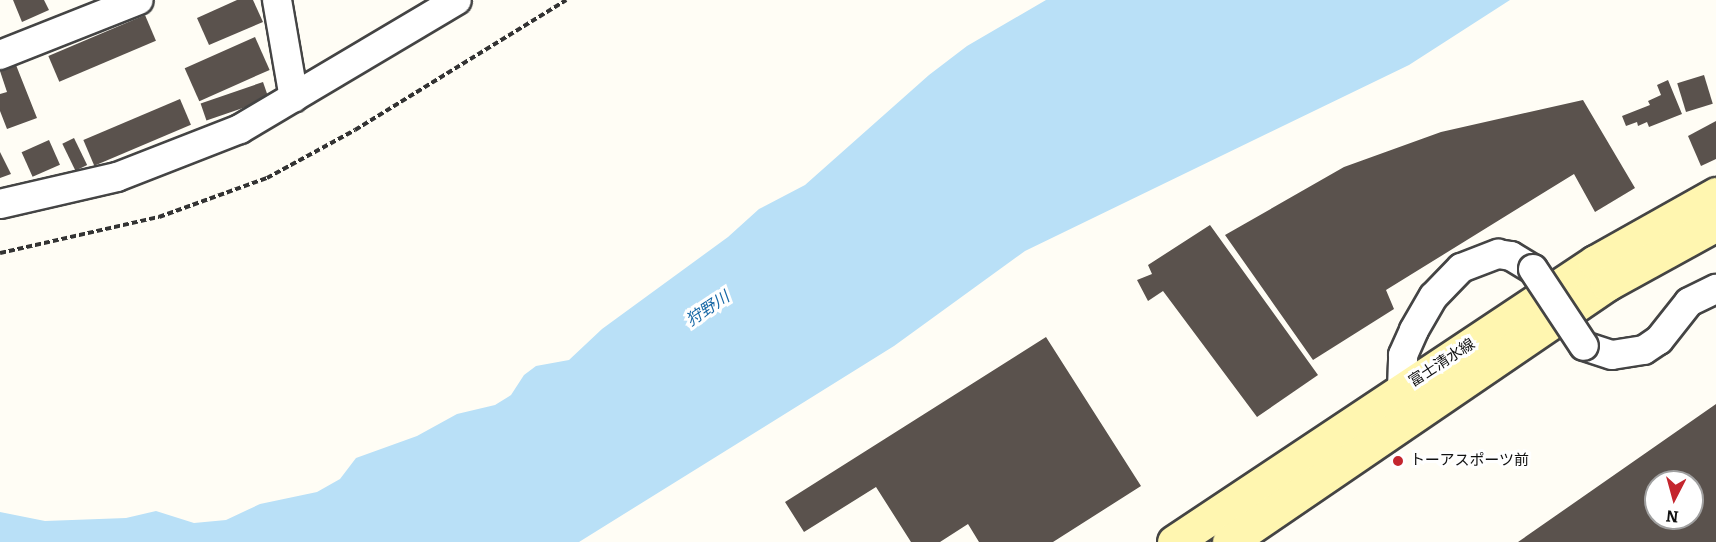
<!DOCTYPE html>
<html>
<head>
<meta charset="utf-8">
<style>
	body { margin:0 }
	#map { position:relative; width:1716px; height:542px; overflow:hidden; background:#fffdf5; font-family:Bitter,"Noto Sans JP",serif }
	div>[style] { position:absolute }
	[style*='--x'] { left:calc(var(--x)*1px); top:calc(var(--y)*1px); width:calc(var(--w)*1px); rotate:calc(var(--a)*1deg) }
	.water>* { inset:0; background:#b9e0f7 }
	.building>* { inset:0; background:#5a524d; transform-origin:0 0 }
	.path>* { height:4px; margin-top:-2px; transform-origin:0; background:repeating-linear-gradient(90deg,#333 0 6px,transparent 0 9px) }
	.roads { filter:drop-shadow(2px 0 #444) drop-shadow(-2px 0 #444) drop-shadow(0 2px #444) drop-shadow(0 -2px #444) }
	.minor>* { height:28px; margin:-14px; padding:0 14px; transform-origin:14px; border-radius:14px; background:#fff }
	.secondary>* { height:33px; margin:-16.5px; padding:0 16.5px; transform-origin:16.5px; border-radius:16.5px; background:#fff6b0 }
	.bridges { filter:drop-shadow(2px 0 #444) drop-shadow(-2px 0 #444) drop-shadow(0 2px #444) drop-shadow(0 -2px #444) }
	.minor-bridge>* { height:28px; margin:-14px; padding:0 14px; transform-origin:14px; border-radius:14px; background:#fff }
	.dots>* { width:16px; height:16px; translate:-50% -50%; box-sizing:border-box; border:3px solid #fff; border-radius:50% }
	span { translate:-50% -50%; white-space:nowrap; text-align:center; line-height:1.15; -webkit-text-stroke:6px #fff; paint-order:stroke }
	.street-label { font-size:15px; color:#111 }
	.poi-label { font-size:15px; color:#111 }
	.left { translate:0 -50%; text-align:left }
	.water-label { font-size:16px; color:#1768a6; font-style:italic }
	.north { position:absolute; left:1644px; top:470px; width:60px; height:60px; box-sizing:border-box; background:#fff; border:2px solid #a0a0a0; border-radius:50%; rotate:186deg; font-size:16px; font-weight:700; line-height:24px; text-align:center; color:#111 }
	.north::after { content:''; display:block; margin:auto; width:21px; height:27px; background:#c4262e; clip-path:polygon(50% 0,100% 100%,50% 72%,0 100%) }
</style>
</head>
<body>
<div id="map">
	<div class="water">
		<i style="clip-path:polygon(1046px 0,1510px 0,1409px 65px,1025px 251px,894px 346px,579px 542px,0 542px,0 512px,45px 521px,126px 518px,156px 511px,194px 523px,226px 520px,260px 504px,317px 492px,340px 479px,356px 458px,417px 436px,457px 414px,495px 405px,511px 395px,524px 375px,536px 366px,569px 360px,602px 329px,728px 237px,759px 209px,805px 185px,929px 75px,967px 46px)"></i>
	</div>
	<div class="building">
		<i style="clip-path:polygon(13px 0,44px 0,49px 10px,22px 22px)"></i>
		<i style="clip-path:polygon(237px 0,253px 0,263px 22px,209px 45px,197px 18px)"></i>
		<i style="left:145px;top:15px;width:28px;height:105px;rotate:67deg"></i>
		<i style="left:255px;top:37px;width:36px;height:77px;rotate:66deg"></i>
		<i style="clip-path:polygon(16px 65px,37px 118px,7px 129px,0 111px,0 94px,7px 92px,0 71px)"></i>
		<i style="left:1704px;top:75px;width:30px;height:28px;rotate:73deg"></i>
		<i style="clip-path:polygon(1668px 80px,1682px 114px,1649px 127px,1647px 122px,1638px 126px,1637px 122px,1626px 126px,1622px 116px,1650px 105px,1648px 101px,1661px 95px,1657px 85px)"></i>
		<i style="left:263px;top:82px;width:18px;height:66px;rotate:71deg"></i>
		<i style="left:180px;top:99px;width:28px;height:105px;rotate:67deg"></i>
		<i style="clip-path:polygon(1583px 100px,1635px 188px,1595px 212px,1574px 174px,1386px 290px,1394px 309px,1313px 360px,1225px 235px,1344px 167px,1441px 132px)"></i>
		<i style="clip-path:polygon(1716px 121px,1716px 159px,1701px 166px,1688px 136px)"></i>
		<i style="left:74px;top:138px;width:30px;height:13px;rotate:64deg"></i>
		<i style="left:49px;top:140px;width:27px;height:30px;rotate:66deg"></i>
		<i style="clip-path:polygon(0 152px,11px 174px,0 178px)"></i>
		<i style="clip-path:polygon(1210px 225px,1318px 375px,1257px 417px,1163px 291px,1148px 301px,1137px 280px,1152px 274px,1148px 265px)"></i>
		<i style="clip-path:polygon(1046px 337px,1141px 486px,1053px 542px,979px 542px,968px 524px,940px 542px,911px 542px,876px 487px,804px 532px,785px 502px)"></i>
		<i style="clip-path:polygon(evenodd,1716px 404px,1716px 542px,1518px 542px,1716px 404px,1656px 482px,1692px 482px,1692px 518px,1656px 518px,1656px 482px)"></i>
	</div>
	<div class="path">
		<i style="--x:0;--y:253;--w:163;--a:-12.8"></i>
		<i style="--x:159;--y:217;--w:115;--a:-19.9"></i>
		<i style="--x:267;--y:178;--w:100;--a:-28.6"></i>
		<i style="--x:355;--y:130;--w:248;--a:-31.6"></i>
	</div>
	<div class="roads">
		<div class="minor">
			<i style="--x:277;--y:0;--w:99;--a:80.2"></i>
			<i style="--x:0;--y:55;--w:149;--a:-21.6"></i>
			<i style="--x:0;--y:204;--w:120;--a:-13"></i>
			<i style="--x:117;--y:177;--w:132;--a:-21.3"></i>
			<i style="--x:240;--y:129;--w:252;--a:-30.7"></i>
			<i style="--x:1584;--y:346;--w:29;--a:18"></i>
			<i style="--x:1612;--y:355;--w:32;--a:-9"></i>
			<i style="--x:1644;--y:350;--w:18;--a:-34"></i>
			<i style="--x:1659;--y:340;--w:48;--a:-51.7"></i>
			<i style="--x:1689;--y:302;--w:30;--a:-26"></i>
			<i style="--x:1402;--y:389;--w:34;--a:-88"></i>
			<i style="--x:1403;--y:355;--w:27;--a:-66"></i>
			<i style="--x:1414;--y:330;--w:39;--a:-60"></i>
			<i style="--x:1434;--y:296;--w:39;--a:-46"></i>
			<i style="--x:1461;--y:268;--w:40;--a:-21"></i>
			<i style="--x:1498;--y:254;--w:13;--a:9"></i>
			<i style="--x:1511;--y:256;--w:26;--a:31"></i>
		</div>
		<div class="secondary">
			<i style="--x:1174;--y:542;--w:506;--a:-33.63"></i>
			<i style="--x:1595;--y:262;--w:139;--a:-29.3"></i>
			<i style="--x:1229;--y:542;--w:458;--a:-34.3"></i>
			<i style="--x:1607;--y:284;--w:124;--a:-28.8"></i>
		</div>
	</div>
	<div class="bridges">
		<div class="minor-bridge">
			<i style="--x:1533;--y:269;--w:92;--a:56.5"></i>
		</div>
	</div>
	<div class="dots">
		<i style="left:1398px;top:461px;background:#c4262e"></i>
	</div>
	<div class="street-label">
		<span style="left:1442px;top:363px;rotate:-33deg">富士清水線</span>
	</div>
	<div class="poi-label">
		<span class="left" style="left:1410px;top:461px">トーアスポーツ前</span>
	</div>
	<div class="water-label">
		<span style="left:708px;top:309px;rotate:-34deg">狩野川</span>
	</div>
	<div class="north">N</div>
</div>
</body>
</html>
